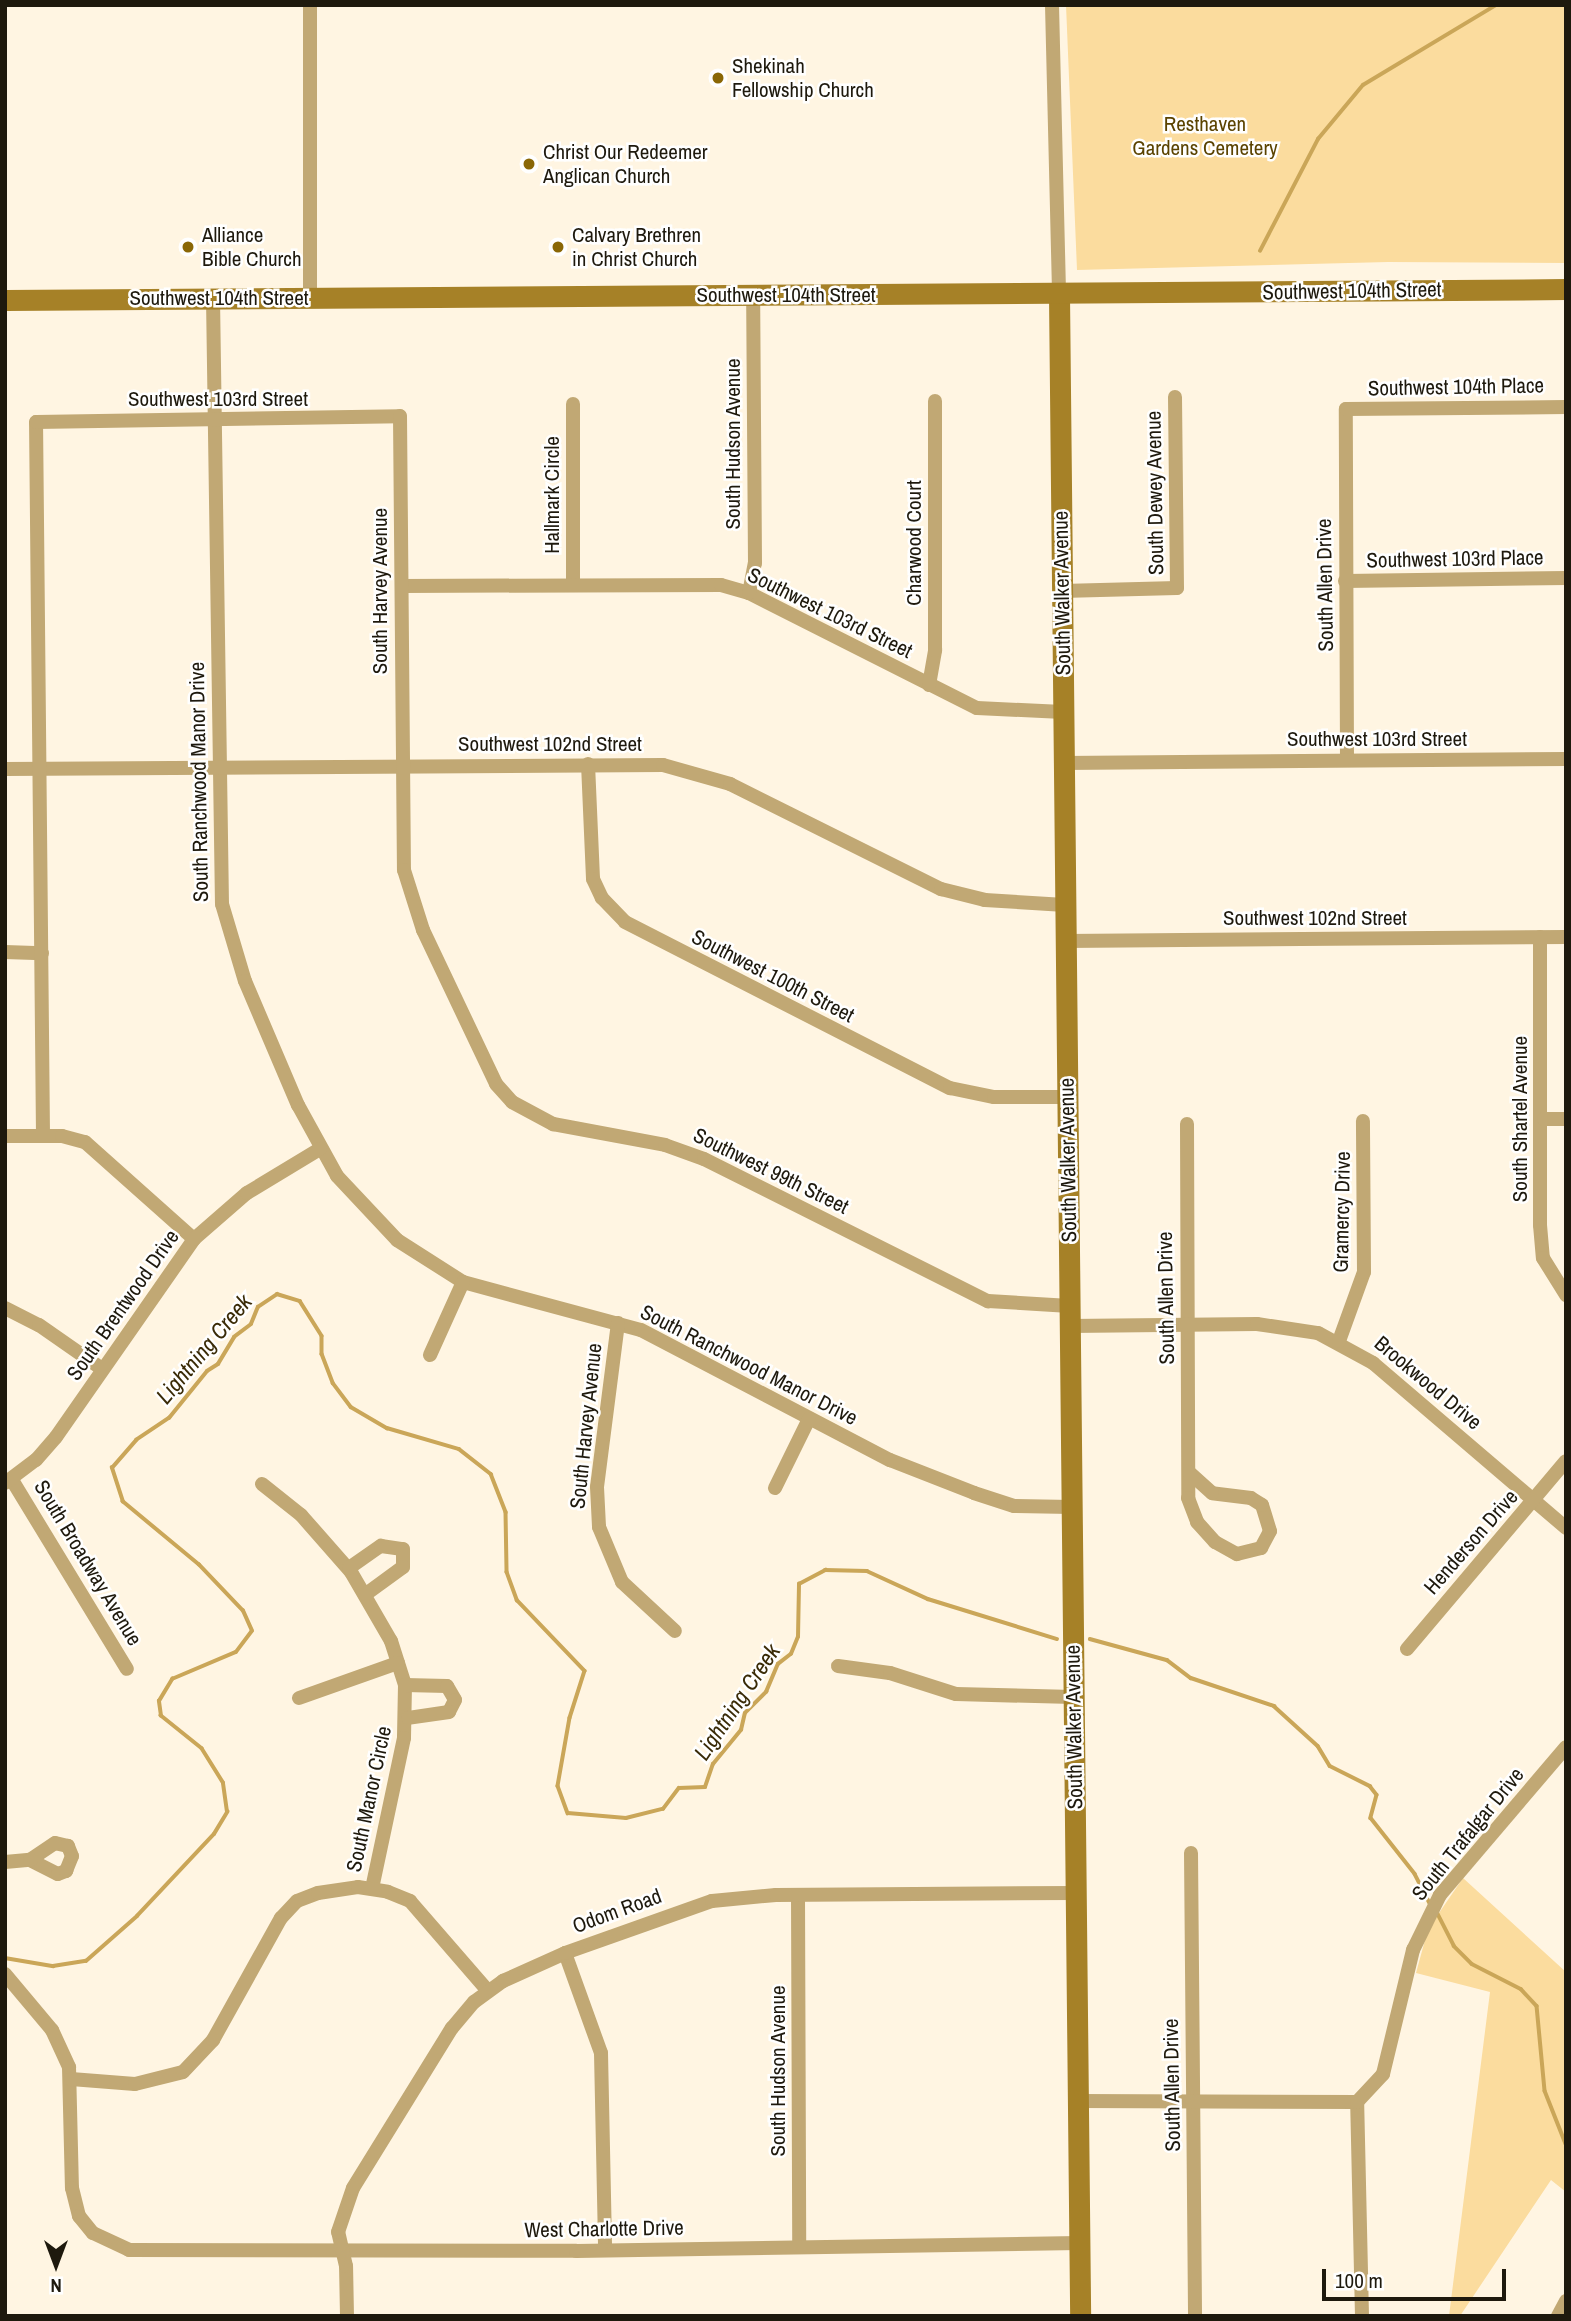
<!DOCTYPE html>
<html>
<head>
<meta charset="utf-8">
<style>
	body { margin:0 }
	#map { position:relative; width:1571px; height:2321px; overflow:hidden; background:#fff5e2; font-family:"Archivo Narrow",sans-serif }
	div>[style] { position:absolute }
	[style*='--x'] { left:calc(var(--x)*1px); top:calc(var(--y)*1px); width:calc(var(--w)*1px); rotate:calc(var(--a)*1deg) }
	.green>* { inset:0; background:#fbdc9e }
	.stream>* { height:3.5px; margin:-1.75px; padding:0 1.75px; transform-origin:1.75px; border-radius:1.75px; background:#caa658 }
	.minor>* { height:14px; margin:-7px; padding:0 7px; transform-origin:7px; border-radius:7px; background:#c1a874 }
	.secondary>* { height:21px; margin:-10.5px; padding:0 10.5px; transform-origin:10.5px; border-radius:10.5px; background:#a68127 }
	.dots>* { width:19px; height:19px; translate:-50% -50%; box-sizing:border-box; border:4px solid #fff; border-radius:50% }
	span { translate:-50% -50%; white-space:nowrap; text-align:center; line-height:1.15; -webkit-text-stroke:5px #fff; paint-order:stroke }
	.poi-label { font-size:21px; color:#1e190d }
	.left { translate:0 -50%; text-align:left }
	.park-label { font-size:21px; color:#5b4300 }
	.street-label { font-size:21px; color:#1e190d }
	.water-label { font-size:23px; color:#3a2b07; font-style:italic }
	.frame { position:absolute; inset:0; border:7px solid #1e190d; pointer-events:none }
	.north { position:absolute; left:21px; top:2230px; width:70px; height:70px; -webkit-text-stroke:5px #fff; paint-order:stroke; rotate:180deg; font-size:19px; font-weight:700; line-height:28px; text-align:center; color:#1e190d }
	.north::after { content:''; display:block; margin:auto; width:24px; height:32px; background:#1e190d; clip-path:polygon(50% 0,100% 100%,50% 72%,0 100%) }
	.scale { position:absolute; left:1322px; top:2269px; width:184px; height:32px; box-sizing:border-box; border:4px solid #1e190d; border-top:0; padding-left:9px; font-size:21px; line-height:24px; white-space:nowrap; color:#1e190d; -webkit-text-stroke:5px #fff; paint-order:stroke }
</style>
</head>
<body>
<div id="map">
	<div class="green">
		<i style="clip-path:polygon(1066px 5px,1566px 5px,1566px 263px,1388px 262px,1077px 270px)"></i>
		<i style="clip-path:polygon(1463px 1878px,1566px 1972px,1566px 2192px,1551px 2180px,1460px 2316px,1449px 2316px,1490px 1992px,1416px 1973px,1428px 1929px)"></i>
	</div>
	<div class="stream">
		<i style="--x:1260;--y:251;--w:126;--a:-62.6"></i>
		<i style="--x:1318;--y:139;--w:70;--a:-50.2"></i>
		<i style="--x:1363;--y:85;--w:155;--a:-31"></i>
		<i style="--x:1090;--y:1639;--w:80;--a:15.3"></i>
		<i style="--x:1167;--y:1660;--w:30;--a:37"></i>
		<i style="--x:1191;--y:1678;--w:88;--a:18.6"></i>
		<i style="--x:1274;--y:1706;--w:59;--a:42.3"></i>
		<i style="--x:1318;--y:1746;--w:23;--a:59"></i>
		<i style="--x:1330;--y:1766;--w:45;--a:26.6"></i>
		<i style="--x:1370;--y:1786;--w:11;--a:52"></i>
		<i style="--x:1377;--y:1795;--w:24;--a:105"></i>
		<i style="--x:1371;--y:1818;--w:71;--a:51.8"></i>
		<i style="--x:1415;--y:1874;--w:34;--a:63"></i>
		<i style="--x:1437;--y:1912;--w:38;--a:63"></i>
		<i style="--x:1454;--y:1946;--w:25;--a:45"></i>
		<i style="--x:1472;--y:1964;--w:55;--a:27"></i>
		<i style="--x:1521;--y:1989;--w:23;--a:47"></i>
		<i style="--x:1537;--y:2006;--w:85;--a:84.6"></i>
		<i style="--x:1545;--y:2091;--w:57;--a:68.4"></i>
		<i style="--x:5;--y:1958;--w:49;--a:9.5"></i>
		<i style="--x:53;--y:1966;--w:33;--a:-9"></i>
		<i style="--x:86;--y:1961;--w:68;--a:-41.4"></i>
		<i style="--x:137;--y:1916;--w:112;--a:-46.8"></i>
		<i style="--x:214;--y:1834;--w:26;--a:-59"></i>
		<i style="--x:227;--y:1812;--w:29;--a:-98"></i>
		<i style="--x:223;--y:1783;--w:40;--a:-122"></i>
		<i style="--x:202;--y:1749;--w:53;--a:-141.2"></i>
		<i style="--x:161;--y:1716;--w:15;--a:-98"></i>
		<i style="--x:159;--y:1701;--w:26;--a:-59"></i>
		<i style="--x:172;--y:1679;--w:69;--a:-22.9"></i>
		<i style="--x:236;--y:1652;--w:26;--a:-53"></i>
		<i style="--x:252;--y:1631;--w:22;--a:-114"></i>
		<i style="--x:243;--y:1611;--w:64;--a:-133.7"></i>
		<i style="--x:199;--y:1565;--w:99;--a:-140.3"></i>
		<i style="--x:123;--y:1502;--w:36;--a:-108"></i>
		<i style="--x:112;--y:1468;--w:37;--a:-49"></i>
		<i style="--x:136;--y:1440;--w:40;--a:-34"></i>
		<i style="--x:169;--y:1418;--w:60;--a:-51"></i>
		<i style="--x:207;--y:1371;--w:13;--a:-32"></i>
		<i style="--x:218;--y:1364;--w:31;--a:-59"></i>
		<i style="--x:234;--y:1337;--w:21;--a:-37"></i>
		<i style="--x:251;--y:1324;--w:18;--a:-68"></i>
		<i style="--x:258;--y:1307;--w:23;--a:-34"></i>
		<i style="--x:277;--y:1294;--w:24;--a:17"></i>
		<i style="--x:300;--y:1301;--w:41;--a:57.8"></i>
		<i style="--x:322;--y:1336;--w:18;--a:90"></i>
		<i style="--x:322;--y:1354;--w:31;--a:69"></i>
		<i style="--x:333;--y:1383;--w:30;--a:53"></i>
		<i style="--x:351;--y:1407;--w:42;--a:30.3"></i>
		<i style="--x:387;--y:1428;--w:75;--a:16.3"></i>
		<i style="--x:459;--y:1449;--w:41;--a:38"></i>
		<i style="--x:491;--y:1474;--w:41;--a:68.5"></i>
		<i style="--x:506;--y:1512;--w:60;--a:89"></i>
		<i style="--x:507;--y:1572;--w:30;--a:70"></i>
		<i style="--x:517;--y:1600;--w:98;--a:46.2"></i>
		<i style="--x:585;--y:1671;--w:49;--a:107.7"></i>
		<i style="--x:570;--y:1718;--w:69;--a:100"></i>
		<i style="--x:558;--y:1786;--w:29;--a:70"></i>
		<i style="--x:568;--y:1813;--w:58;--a:4.9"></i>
		<i style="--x:626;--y:1818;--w:38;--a:-14"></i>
		<i style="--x:663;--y:1809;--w:26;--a:-53"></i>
		<i style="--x:679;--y:1788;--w:26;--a:-2"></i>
		<i style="--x:705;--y:1787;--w:24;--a:-71"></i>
		<i style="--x:713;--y:1764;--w:44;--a:-50.5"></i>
		<i style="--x:741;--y:1730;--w:17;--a:-77"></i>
		<i style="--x:745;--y:1713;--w:30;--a:-45"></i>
		<i style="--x:766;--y:1692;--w:30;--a:-67"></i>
		<i style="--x:778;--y:1664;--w:16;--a:-38"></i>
		<i style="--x:791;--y:1654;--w:18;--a:-68"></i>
		<i style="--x:798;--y:1637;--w:53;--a:-88.9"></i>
		<i style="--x:799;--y:1584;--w:30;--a:-28"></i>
		<i style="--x:825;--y:1570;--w:42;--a:1.4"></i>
		<i style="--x:867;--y:1571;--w:67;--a:24.7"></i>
		<i style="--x:928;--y:1599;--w:135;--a:17.2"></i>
	</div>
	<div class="minor">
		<i style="--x:1052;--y:5;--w:290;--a:88.6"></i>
		<i style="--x:310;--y:297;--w:292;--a:-90"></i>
		<i style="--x:213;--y:298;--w:606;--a:89.15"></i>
		<i style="--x:222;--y:904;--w:80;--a:73.4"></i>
		<i style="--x:245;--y:981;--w:135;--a:66.9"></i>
		<i style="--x:298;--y:1105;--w:81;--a:61.2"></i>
		<i style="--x:337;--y:1176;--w:88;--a:46.8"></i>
		<i style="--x:397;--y:1240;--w:78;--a:32.5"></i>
		<i style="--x:463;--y:1282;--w:184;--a:15.1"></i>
		<i style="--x:641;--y:1330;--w:281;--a:27.6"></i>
		<i style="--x:890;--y:1460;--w:90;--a:21.4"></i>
		<i style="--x:974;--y:1493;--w:42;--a:18"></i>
		<i style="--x:1014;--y:1506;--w:57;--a:1"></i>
		<i style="--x:573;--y:404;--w:181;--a:90"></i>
		<i style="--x:1345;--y:581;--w:221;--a:-0.8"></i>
		<i style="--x:402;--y:586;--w:319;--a:-0.2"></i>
		<i style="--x:721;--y:585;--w:29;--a:16"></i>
		<i style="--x:749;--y:593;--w:255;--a:26.8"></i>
		<i style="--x:977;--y:708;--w:86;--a:2.7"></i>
		<i style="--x:1062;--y:591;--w:115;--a:-1.5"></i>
		<i style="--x:1177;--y:588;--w:191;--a:-90.6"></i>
		<i style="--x:749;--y:593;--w:31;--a:-79"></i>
		<i style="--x:755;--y:563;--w:269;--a:-90.4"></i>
		<i style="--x:929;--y:685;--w:36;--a:-80"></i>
		<i style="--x:935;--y:650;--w:249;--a:-90"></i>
		<i style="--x:1347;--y:760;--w:351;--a:-90.2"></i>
		<i style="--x:1346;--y:409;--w:220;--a:-0.5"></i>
		<i style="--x:1063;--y:763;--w:503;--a:-0.46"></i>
		<i style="--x:588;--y:764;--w:115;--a:87.5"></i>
		<i style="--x:593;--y:879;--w:21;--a:65"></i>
		<i style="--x:602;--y:898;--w:33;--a:46"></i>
		<i style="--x:625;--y:922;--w:365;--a:27.1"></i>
		<i style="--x:950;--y:1088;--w:45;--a:11.6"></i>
		<i style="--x:994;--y:1097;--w:73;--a:0"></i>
		<i style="--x:5;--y:769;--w:658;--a:-0.35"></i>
		<i style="--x:663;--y:765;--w:70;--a:15.8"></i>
		<i style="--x:730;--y:784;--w:236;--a:26.5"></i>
		<i style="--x:941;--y:889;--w:45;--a:14"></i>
		<i style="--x:985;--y:900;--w:80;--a:3.6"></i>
		<i style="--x:1540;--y:937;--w:288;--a:90"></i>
		<i style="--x:1540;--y:1225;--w:33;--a:85"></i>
		<i style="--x:1543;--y:1258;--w:44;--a:58.1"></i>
		<i style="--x:1065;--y:941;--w:501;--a:-0.46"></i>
		<i style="--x:5;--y:952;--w:37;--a:2"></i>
		<i style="--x:1544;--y:1119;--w:22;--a:0"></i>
		<i style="--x:1187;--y:1124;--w:374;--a:89.8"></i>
		<i style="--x:1188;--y:1498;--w:26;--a:69"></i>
		<i style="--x:1197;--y:1522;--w:27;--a:48"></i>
		<i style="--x:1215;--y:1542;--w:25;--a:29"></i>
		<i style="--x:1237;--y:1554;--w:25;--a:-14"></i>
		<i style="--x:1261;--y:1548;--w:19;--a:-62"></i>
		<i style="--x:1270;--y:1531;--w:27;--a:-107"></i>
		<i style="--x:1262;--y:1505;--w:13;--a:-148"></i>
		<i style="--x:1251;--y:1498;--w:39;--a:-173"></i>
		<i style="--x:1212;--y:1493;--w:31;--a:-138"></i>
		<i style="--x:43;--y:1135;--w:713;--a:-90.56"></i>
		<i style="--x:36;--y:422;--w:364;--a:-0.9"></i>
		<i style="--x:400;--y:416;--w:454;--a:89.5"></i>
		<i style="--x:404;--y:870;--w:63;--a:72.4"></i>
		<i style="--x:423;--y:930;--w:170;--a:64.6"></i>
		<i style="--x:496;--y:1084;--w:24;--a:48"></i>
		<i style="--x:512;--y:1102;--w:47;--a:28.2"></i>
		<i style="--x:553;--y:1124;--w:114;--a:10.6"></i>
		<i style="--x:665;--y:1145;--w:41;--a:19.7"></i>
		<i style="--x:704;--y:1159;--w:318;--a:26.6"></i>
		<i style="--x:988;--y:1301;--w:82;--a:3.5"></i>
		<i style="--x:5;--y:1136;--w:57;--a:0"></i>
		<i style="--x:62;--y:1136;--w:24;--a:15"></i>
		<i style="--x:85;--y:1142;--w:146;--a:41.7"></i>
		<i style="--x:5;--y:1308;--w:38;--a:27"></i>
		<i style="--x:39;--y:1325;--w:77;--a:34.9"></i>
		<i style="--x:618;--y:1323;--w:165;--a:97.3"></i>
		<i style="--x:597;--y:1487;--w:40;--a:87.1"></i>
		<i style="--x:599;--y:1527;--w:60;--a:67.3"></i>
		<i style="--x:622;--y:1582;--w:72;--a:42.8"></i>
		<i style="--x:1070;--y:1326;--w:187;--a:-0.6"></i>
		<i style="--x:1257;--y:1324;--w:62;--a:8.4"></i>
		<i style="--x:1318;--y:1333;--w:63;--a:28.6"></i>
		<i style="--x:1373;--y:1363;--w:254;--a:40.5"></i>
		<i style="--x:1339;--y:1341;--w:73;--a:-70.1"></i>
		<i style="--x:1364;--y:1272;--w:151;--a:-90.4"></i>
		<i style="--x:430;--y:1355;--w:80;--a:-65.7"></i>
		<i style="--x:12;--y:1480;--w:221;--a:58.7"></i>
		<i style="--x:5;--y:1483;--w:39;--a:-37"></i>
		<i style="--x:36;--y:1460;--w:30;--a:-49"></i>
		<i style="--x:56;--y:1437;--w:241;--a:-55.1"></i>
		<i style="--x:194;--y:1239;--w:70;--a:-41"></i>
		<i style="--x:247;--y:1193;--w:85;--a:-31.1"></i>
		<i style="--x:262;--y:1484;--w:50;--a:38.5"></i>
		<i style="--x:301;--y:1515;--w:76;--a:48.7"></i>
		<i style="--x:351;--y:1572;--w:80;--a:59.9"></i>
		<i style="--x:391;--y:1641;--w:46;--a:72.3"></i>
		<i style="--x:405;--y:1685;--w:53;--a:91.1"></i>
		<i style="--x:404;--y:1738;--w:154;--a:102"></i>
		<i style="--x:775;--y:1488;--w:77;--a:-63.8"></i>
		<i style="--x:349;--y:1568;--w:39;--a:-35"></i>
		<i style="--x:381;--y:1546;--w:22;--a:8"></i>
		<i style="--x:403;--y:1549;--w:18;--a:90"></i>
		<i style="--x:403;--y:1567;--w:46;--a:143.9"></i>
		<i style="--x:1407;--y:1649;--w:246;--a:-49.8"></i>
		<i style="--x:838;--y:1666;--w:52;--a:7.7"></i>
		<i style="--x:890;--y:1673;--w:69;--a:17.7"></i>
		<i style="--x:956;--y:1694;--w:117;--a:1.5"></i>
		<i style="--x:405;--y:1685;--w:42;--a:1.4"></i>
		<i style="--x:447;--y:1686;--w:16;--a:60"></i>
		<i style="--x:455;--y:1700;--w:13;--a:117"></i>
		<i style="--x:449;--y:1712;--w:41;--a:171.7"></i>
		<i style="--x:299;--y:1698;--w:105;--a:-19.5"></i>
		<i style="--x:1191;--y:1853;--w:463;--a:89.5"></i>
		<i style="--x:5;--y:1862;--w:25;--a:-5"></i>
		<i style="--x:30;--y:1860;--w:31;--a:27"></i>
		<i style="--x:58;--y:1874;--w:9;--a:-21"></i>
		<i style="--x:66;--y:1871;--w:16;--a:-68"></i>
		<i style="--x:72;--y:1856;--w:11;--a:-112"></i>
		<i style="--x:68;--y:1846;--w:13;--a:-167"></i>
		<i style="--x:55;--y:1843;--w:30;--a:146"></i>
		<i style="--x:798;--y:1895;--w:352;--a:89.8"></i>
		<i style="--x:565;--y:1953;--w:106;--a:70.2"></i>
		<i style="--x:601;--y:2053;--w:197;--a:88.8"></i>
		<i style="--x:5;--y:1974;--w:73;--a:50"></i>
		<i style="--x:52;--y:2030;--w:41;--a:65.3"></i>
		<i style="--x:69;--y:2067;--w:121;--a:88.6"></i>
		<i style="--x:72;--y:2188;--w:29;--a:76"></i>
		<i style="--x:79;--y:2216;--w:22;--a:51"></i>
		<i style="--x:93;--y:2233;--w:40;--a:25"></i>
		<i style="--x:129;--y:2250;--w:447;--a:0.1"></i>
		<i style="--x:576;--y:2251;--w:503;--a:-0.91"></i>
		<i style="--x:71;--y:2079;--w:64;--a:4.5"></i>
		<i style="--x:135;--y:2084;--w:49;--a:-14"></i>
		<i style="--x:183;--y:2072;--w:44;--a:-46.8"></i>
		<i style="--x:213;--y:2040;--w:140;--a:-60.9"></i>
		<i style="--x:281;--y:1918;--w:23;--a:-47"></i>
		<i style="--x:297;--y:1901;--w:22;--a:-21"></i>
		<i style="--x:318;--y:1893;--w:40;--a:-8.5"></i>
		<i style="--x:358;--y:1887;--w:30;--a:9"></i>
		<i style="--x:388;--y:1892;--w:24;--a:22"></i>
		<i style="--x:410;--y:1901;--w:118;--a:49.1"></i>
		<i style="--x:1078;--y:2101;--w:279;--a:0.2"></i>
		<i style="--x:347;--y:2316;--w:50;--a:-91.1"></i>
		<i style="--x:346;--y:2266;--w:35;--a:-103"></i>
		<i style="--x:338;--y:2232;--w:46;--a:-71.2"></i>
		<i style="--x:353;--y:2188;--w:188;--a:-58.3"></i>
		<i style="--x:452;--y:2028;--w:34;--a:-50"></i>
		<i style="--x:474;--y:2002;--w:36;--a:-36"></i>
		<i style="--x:503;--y:1981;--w:68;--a:-24.3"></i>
		<i style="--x:565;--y:1953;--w:156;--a:-19.5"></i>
		<i style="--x:712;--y:1901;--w:64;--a:-5.4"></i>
		<i style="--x:776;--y:1895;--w:299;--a:-0.4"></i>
		<i style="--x:1362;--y:2316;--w:214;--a:-91.3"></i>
		<i style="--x:1357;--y:2102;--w:38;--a:-47"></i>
		<i style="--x:1383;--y:2074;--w:128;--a:-76.4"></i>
		<i style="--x:1413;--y:1950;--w:61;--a:-63.9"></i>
		<i style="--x:1440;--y:1895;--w:194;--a:-49.6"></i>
		<i style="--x:1558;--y:2316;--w:17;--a:-62"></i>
	</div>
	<div class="secondary">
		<i style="--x:1059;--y:295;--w:2021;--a:89.4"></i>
		<i style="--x:5;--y:300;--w:1561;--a:-0.4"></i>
	</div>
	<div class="dots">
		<i style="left:718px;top:78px;background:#8a6706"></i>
		<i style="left:529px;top:164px;background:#8a6706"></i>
		<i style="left:188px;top:247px;background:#8a6706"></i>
		<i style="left:558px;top:247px;background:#8a6706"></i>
	</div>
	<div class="poi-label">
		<span class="left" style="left:732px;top:78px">Shekinah<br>Fellowship Church</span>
		<span class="left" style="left:543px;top:164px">Christ Our Redeemer<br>Anglican Church</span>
		<span class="left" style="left:202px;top:247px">Alliance<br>Bible Church</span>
		<span class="left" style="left:572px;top:247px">Calvary Brethren<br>in Christ Church</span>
	</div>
	<div class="park-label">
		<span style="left:1205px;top:136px">Resthaven<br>Gardens Cemetery</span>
	</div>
	<div class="street-label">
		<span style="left:1352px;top:291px;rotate:-1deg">Southwest 104th Street</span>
		<span style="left:786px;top:295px">Southwest 104th Street</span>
		<span style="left:219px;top:298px">Southwest 104th Street</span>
		<span style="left:1456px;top:387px;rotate:-1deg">Southwest 104th Place</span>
		<span style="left:218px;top:399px">Southwest 103rd Street</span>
		<span style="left:733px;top:444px;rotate:-90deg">South Hudson Avenue</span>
		<span style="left:1155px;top:493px;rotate:-91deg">South Dewey Avenue</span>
		<span style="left:552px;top:495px;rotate:-90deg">Hallmark Circle</span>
		<span style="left:914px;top:543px;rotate:-90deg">Charwood Court</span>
		<span style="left:1455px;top:559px;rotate:-1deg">Southwest 103rd Place</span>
		<span style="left:1325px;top:585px;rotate:-91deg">South Allen Drive</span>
		<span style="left:380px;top:591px;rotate:-90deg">South Harvey Avenue</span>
		<span style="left:1062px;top:593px;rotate:-91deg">South Walker Avenue</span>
		<span style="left:830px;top:613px;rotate:26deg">Southwest 103rd Street</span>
		<span style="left:1377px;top:739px">Southwest 103rd Street</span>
		<span style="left:550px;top:744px">Southwest 102nd Street</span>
		<span style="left:199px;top:782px;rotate:-91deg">South Ranchwood Manor Drive</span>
		<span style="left:1315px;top:918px">Southwest 102nd Street</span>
		<span style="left:773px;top:976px;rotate:27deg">Southwest 100th Street</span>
		<span style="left:1520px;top:1119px;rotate:-90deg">South Shartel Avenue</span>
		<span style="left:1068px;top:1160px;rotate:-91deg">South Walker Avenue</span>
		<span style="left:771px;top:1171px;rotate:26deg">Southwest 99th Street</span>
		<span style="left:1342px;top:1212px;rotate:-89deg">Gramercy Drive</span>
		<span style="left:1166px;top:1298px;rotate:-91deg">South Allen Drive</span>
		<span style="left:123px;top:1305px;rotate:-55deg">South Brentwood Drive</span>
		<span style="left:749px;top:1365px;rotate:27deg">South Ranchwood Manor Drive</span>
		<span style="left:1428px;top:1383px;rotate:40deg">Brookwood Drive</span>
		<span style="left:586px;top:1426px;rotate:-84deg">South Harvey Avenue</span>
		<span style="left:1471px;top:1542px;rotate:-49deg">Henderson Drive</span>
		<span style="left:88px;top:1563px;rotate:59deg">South Broadway Avenue</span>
		<span style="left:1074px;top:1727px;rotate:-91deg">South Walker Avenue</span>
		<span style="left:369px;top:1799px;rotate:-78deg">South Manor Circle</span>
		<span style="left:1468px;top:1834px;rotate:-51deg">South Trafalgar Drive</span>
		<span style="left:617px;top:1911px;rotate:-20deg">Odom Road</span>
		<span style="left:778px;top:2071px;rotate:-90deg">South Hudson Avenue</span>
		<span style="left:1172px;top:2085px;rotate:-91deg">South Allen Drive</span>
		<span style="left:604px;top:2229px;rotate:-1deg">West Charlotte Drive</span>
	</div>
	<div class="water-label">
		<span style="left:204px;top:1349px;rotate:-50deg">Lightning Creek</span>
		<span style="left:737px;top:1702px;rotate:-56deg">Lightning Creek</span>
	</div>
	<div class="frame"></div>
	<div class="north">N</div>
	<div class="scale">100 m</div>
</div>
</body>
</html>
